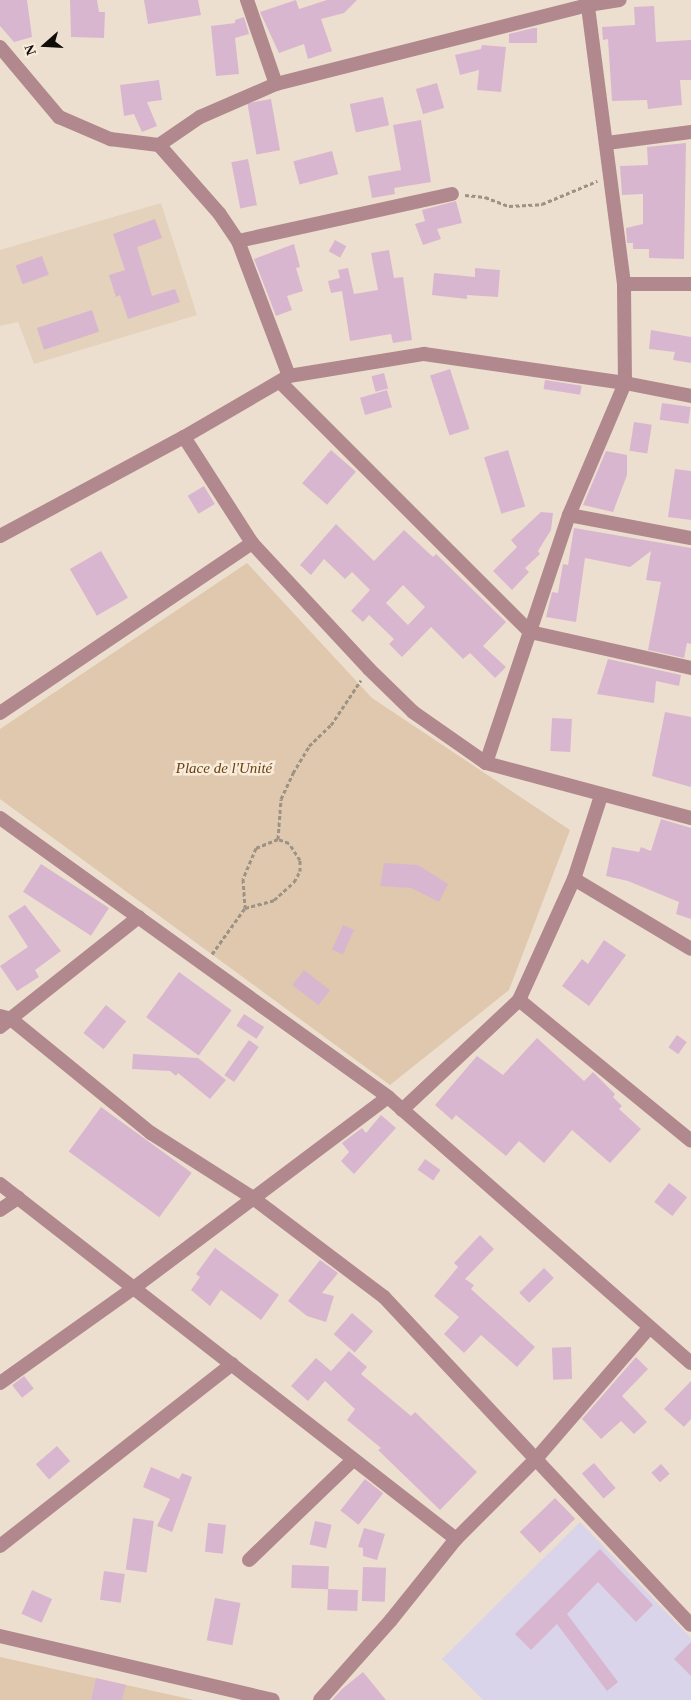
<!DOCTYPE html>
<html>
<head>
<meta charset="utf-8">
<style>
	body { margin:0 }
	#map { position:relative; width:691px; height:1700px; overflow:hidden; background:#eddfcf; font-family:Georgia,serif }
	div>[style] { position:absolute }
	[style*='--x'] { left:calc(var(--x)*1px); top:calc(var(--y)*1px); width:calc(var(--w)*1px); rotate:calc(var(--a)*1deg) }
	.built>* { inset:0; background:#e4d2bc }
	.education>* { inset:0; background:#d9d4e9 }
	.green>* { inset:0; background:#dfc8ad }
	.building>* { inset:0; background:#d9b6cf; transform-origin:0 0 }
	.path>* { height:3px; margin-top:-1.5px; transform-origin:0; background:repeating-linear-gradient(90deg,#9c9286 0 4px,transparent 0 6.5px) }
	.minor>* { height:14px; margin:-7px; padding:0 7px; transform-origin:7px; border-radius:7px; background:#b1888d }
	.tertiary>* { height:14px; margin:-7px; padding:0 7px; transform-origin:7px; border-radius:7px; background:#b1888d }
	span { translate:-50% -50%; white-space:nowrap; text-align:center; line-height:1.15; -webkit-text-stroke:5px #faecdc; paint-order:stroke }
	.park-label { font-size:15px; color:#67420d; font-style:italic }
	.north { position:absolute; left:20px; top:20px; width:50px; height:50px; -webkit-text-stroke:4px #faecdc; paint-order:stroke; rotate:251deg; font-size:14px; font-weight:700; line-height:20px; text-align:center; color:#100c07 }
	.north::after { content:''; display:block; margin:auto; width:18px; height:22px; background:#100c07; clip-path:polygon(50% 0,100% 100%,50% 72%,0 100%) }
</style>
</head>
<body>
<div id="map">
	<div class="built">
		<i style="clip-path:polygon(161px 203px,197px 315px,34px 364px,18px 322px,0 326px,0 250px)"></i>
	</div>
	<div class="education">
		<i style="clip-path:polygon(580px 1522px,691px 1638px,691px 1700px,483px 1700px,442px 1659px)"></i>
	</div>
	<div class="green">
		<i style="clip-path:polygon(247px 563px,372px 698px,570px 830px,509px 990px,390px 1085px,0 799px,0 729px)"></i>
		<i style="clip-path:polygon(0 1657px,194px 1700px,0 1700px)"></i>
	</div>
	<div class="building">
		<i style="clip-path:polygon(0 0,27px 0,32px 37px,14px 42px,0 26px)"></i>
		<i style="clip-path:polygon(70px 0,97px 0,99px 12px,105px 12px,104px 38px,71px 37px)"></i>
		<i style="clip-path:polygon(144px 0,198px 0,201px 15px,148px 24px)"></i>
		<i style="clip-path:polygon(296px 0,299px 9px,327px 0,357px 0,344px 13px,321px 19px,332px 51px,308px 59px,304px 44px,279px 53px,260px 12px)"></i>
		<i style="clip-path:polygon(654px 6px,656px 42px,691px 40px,691px 80px,680px 80px,682px 105px,648px 109px,647px 100px,612px 101px,608px 39px,603px 40px,602px 27px,635px 25px,634px 7px)"></i>
		<i style="clip-path:polygon(244px 17px,249px 34px,235px 38px,239px 74px,216px 76px,211px 26px,235px 23px,235px 20px)"></i>
		<i style="clip-path:polygon(533px 28px,537px 28px,537px 43px,509px 43px,509px 34px)"></i>
		<i style="clip-path:polygon(482px 45px,506px 47px,501px 92px,477px 90px,479px 70px,460px 75px,455px 55px,481px 49px)"></i>
		<i style="clip-path:polygon(159px 80px,162px 100px,147px 102px,157px 126px,142px 132px,134px 114px,124px 116px,120px 85px)"></i>
		<i style="left:437px;top:83px;width:26px;height:22px;rotate:74deg"></i>
		<i style="left:383px;top:97px;width:29px;height:34px;rotate:78deg"></i>
		<i style="left:271px;top:99px;width:52px;height:24px;rotate:80deg"></i>
		<i style="clip-path:polygon(421px 120px,431px 182px,394px 188px,395px 194px,372px 198px,368px 176px,401px 170px,393px 125px)"></i>
		<i style="clip-path:polygon(686px 143px,684px 259px,649px 258px,649px 249px,633px 249px,633px 243px,627px 243px,626px 228px,643px 224px,643px 194px,622px 195px,620px 166px,648px 165px,647px 147px)"></i>
		<i style="left:332px;top:151px;width:24px;height:40px;rotate:75deg"></i>
		<i style="left:248px;top:159px;width:47px;height:17px;rotate:79deg"></i>
		<i style="clip-path:polygon(456px 201px,462px 223px,437px 229px,441px 239px,423px 245px,415px 224px,425px 221px,422px 210px)"></i>
		<i style="clip-path:polygon(155px 219px,162px 238px,137px 247px,152px 296px,175px 289px,180px 302px,128px 319px,120px 295px,116px 297px,109px 275px,125px 270px,113px 234px)"></i>
		<i style="left:335px;top:240px;width:13px;height:13px;rotate:29deg"></i>
		<i style="clip-path:polygon(294px 244px,300px 267px,296px 268px,303px 291px,287px 296px,292px 310px,276px 316px,254px 259px)"></i>
		<i style="clip-path:polygon(389px 250px,394px 278px,403px 277px,412px 340px,393px 343px,391px 334px,350px 341px,342px 291px,331px 293px,328px 281px,340px 278px,338px 270px,348px 268px,354px 294px,378px 290px,371px 253px)"></i>
		<i style="left:42px;top:256px;width:20px;height:28px;rotate:70deg"></i>
		<i style="clip-path:polygon(475px 268px,500px 270px,498px 297px,467px 295px,467px 299px,432px 295px,434px 273px,475px 277px)"></i>
		<i style="left:92px;top:310px;width:23px;height:58px;rotate:72deg"></i>
		<i style="clip-path:polygon(651px 330px,691px 337px,691px 363px,673px 360px,675px 352px,649px 349px)"></i>
		<i style="left:450px;top:369px;width:63px;height:21px;rotate:72deg"></i>
		<i style="left:384px;top:373px;width:16px;height:13px;rotate:75deg"></i>
		<i style="left:545px;top:380px;width:37px;height:9px;rotate:9deg"></i>
		<i style="left:387px;top:390px;width:18px;height:28px;rotate:74deg"></i>
		<i style="left:662px;top:403px;width:29px;height:17px;rotate:8deg"></i>
		<i style="left:634px;top:422px;width:18px;height:29px;rotate:9deg"></i>
		<i style="left:331px;top:450px;width:33px;height:44px;rotate:41deg"></i>
		<i style="left:508px;top:450px;width:59px;height:25px;rotate:73deg"></i>
		<i style="clip-path:polygon(606px 451px,627px 455px,627px 475px,613px 512px,583px 505px)"></i>
		<i style="clip-path:polygon(675px 469px,691px 471px,691px 520px,668px 517px)"></i>
		<i style="left:204px;top:486px;width:21px;height:19px;rotate:59deg"></i>
		<i style="clip-path:polygon(541px 512px,553px 513px,551px 530px,538px 551px,540px 554px,525px 568px,529px 572px,512px 590px,493px 571px,517px 547px,511px 540px)"></i>
		<i style="clip-path:polygon(evenodd,336px 524px,374px 561px,404px 530px,433px 557px,436px 554px,506px 622px,483px 646px,506px 667px,495px 678px,470px 653px,463px 659px,431px 627px,402px 657px,389px 644px,394px 639px,369px 615px,363px 622px,351px 611px,370px 590px,352px 572px,345px 579px,324px 559px,311px 575px,300px 565px,336px 524px,403px 585px,425px 607px,408px 625px,386px 603px,403px 585px)"></i>
		<i style="clip-path:polygon(574px 528px,691px 548px,691px 644px,687px 643px,684px 658px,648px 650px,661px 582px,646px 580px,651px 551px,630px 567px,585px 558px,576px 622px,546px 617px,552px 592px,558px 593px,563px 564px,568px 565px)"></i>
		<i style="left:101px;top:551px;width:54px;height:36px;rotate:60deg"></i>
		<i style="clip-path:polygon(608px 659px,681px 675px,679px 686px,656px 681px,654px 703px,597px 694px)"></i>
		<i style="clip-path:polygon(665px 712px,691px 717px,691px 787px,652px 776px)"></i>
		<i style="left:552px;top:718px;width:20px;height:33px;rotate:3deg"></i>
		<i style="clip-path:polygon(661px 819px,691px 828px,691px 919px,676px 914px,679px 902px,628px 881px,606px 876px,612px 847px,639px 852px,641px 847px,651px 851px)"></i>
		<i style="clip-path:polygon(384px 863px,418px 865px,448px 884px,439px 902px,411px 888px,380px 886px)"></i>
		<i style="left:41px;top:864px;width:81px;height:33px;rotate:33deg"></i>
		<i style="clip-path:polygon(25px 905px,61px 951px,35px 970px,39px 977px,17px 991px,0 966px,28px 947px,8px 916px)"></i>
		<i style="left:343px;top:925px;width:12px;height:27px;rotate:24deg"></i>
		<i style="clip-path:polygon(604px 940px,626px 955px,589px 1006px,562px 986px,582px 959px,588px 964px)"></i>
		<i style="left:304px;top:970px;width:33px;height:19px;rotate:38deg"></i>
		<i style="left:179px;top:972px;width:65px;height:56px;rotate:36deg"></i>
		<i style="left:106px;top:1005px;width:26px;height:36px;rotate:39deg"></i>
		<i style="left:244px;top:1014px;width:24px;height:14px;rotate:33deg"></i>
		<i style="left:677px;top:1035px;width:12px;height:15px;rotate:35deg"></i>
		<i style="clip-path:polygon(537px 1038px,584px 1081px,593px 1072px,615px 1094px,613px 1097px,622px 1106px,619px 1109px,641px 1129px,610px 1163px,572px 1130px,544px 1163px,519px 1141px,506px 1156px,456px 1115px,452px 1120px,435px 1105px,477px 1056px,503px 1075px)"></i>
		<i style="left:249px;top:1040px;width:12px;height:43px;rotate:35deg"></i>
		<i style="clip-path:polygon(133px 1054px,198px 1058px,226px 1080px,210px 1099px,178px 1073px,176px 1076px,170px 1071px,132px 1069px)"></i>
		<i style="left:101px;top:1107px;width:112px;height:55px;rotate:36deg"></i>
		<i style="clip-path:polygon(381px 1115px,396px 1128px,354px 1174px,341px 1161px,349px 1152px,342px 1143px,362px 1128px,366px 1133px)"></i>
		<i style="left:425px;top:1159px;width:19px;height:13px;rotate:35deg"></i>
		<i style="left:669px;top:1183px;width:23px;height:24px;rotate:38deg"></i>
		<i style="clip-path:polygon(480px 1235px,494px 1249px,465px 1279px,474px 1285px,471px 1289px,535px 1347px,517px 1367px,481px 1335px,464px 1353px,444px 1334px,459px 1317px,434px 1296px,458px 1267px,454px 1263px)"></i>
		<i style="clip-path:polygon(215px 1248px,279px 1295px,261px 1320px,221px 1290px,210px 1306px,191px 1290px,200px 1277px,196px 1274px)"></i>
		<i style="clip-path:polygon(320px 1260px,338px 1273px,322px 1293px,334px 1296px,326px 1322px,307px 1316px,288px 1301px)"></i>
		<i style="left:544px;top:1268px;width:14px;height:35px;rotate:45deg"></i>
		<i style="left:352px;top:1313px;width:28px;height:28px;rotate:41deg"></i>
		<i style="left:571px;top:1347px;width:32px;height:19px;rotate:88deg"></i>
		<i style="clip-path:polygon(349px 1351px,367px 1367px,361px 1374px,411px 1416px,415px 1412px,477px 1472px,440px 1510px,378px 1450px,381px 1448px,347px 1420px,355px 1409px,325px 1381px,308px 1401px,291px 1386px,316px 1358px,331px 1371px)"></i>
		<i style="clip-path:polygon(636px 1357px,648px 1369px,622px 1396px,647px 1422px,634px 1434px,621px 1421px,601px 1439px,582px 1419px)"></i>
		<i style="left:24px;top:1376px;width:16px;height:15px;rotate:52deg"></i>
		<i style="clip-path:polygon(691px 1381px,691px 1419px,684px 1427px,664px 1409px)"></i>
		<i style="left:57px;top:1446px;width:20px;height:28px;rotate:49deg"></i>
		<i style="left:594px;top:1463px;width:33px;height:16px;rotate:49deg"></i>
		<i style="left:661px;top:1464px;width:13px;height:13px;rotate:48deg"></i>
		<i style="clip-path:polygon(151px 1467px,179px 1479px,182px 1473px,192px 1477px,172px 1532px,157px 1526px,170px 1499px,143px 1487px)"></i>
		<i style="left:365px;top:1479px;width:23px;height:40px;rotate:38deg"></i>
		<i style="left:555px;top:1498px;width:29px;height:49px;rotate:46deg"></i>
		<i style="left:133px;top:1518px;width:21px;height:52px;rotate:8deg"></i>
		<i style="left:315px;top:1521px;width:17px;height:24px;rotate:13deg"></i>
		<i style="left:208px;top:1523px;width:18px;height:29px;rotate:6deg"></i>
		<i style="clip-path:polygon(364px 1528px,385px 1534px,377px 1560px,363px 1556px,363px 1548px,358px 1547px)"></i>
		<i style="clip-path:polygon(600px 1549px,653px 1605px,636px 1622px,598px 1582px,567px 1614px,618px 1682px,607px 1691px,557px 1624px,531px 1650px,515px 1634px)"></i>
		<i style="left:292px;top:1565px;width:37px;height:23px;rotate:2deg"></i>
		<i style="left:363px;top:1567px;width:23px;height:34px;rotate:2deg"></i>
		<i style="left:104px;top:1571px;width:21px;height:29px;rotate:8deg"></i>
		<i style="left:328px;top:1589px;width:30px;height:21px;rotate:2deg"></i>
		<i style="left:32px;top:1590px;width:22px;height:26px;rotate:24deg"></i>
		<i style="left:215px;top:1598px;width:26px;height:43px;rotate:11deg"></i>
		<i style="clip-path:polygon(691px 1642px,691px 1676px,674px 1659px)"></i>
		<i style="clip-path:polygon(363px 1672px,386px 1700px,332px 1700px,342px 1689px)"></i>
		<i style="clip-path:polygon(96px 1678px,126px 1685px,122px 1700px,91px 1700px)"></i>
	</div>
	<div class="path">
		<i style="--x:465;--y:195;--w:20;--a:6"></i>
		<i style="--x:485;--y:197;--w:26;--a:21"></i>
		<i style="--x:509;--y:206;--w:33;--a:-3"></i>
		<i style="--x:542;--y:204;--w:60;--a:-22.7"></i>
		<i style="--x:278;--y:839;--w:40;--a:-85.7"></i>
		<i style="--x:281;--y:799;--w:29;--a:-65"></i>
		<i style="--x:293;--y:773;--w:31;--a:-59"></i>
		<i style="--x:309;--y:746;--w:30;--a:-44"></i>
		<i style="--x:331;--y:725;--w:54;--a:-56.3"></i>
		<i style="--x:212;--y:954;--w:57;--a:-54.3"></i>
		<i style="--x:245;--y:908;--w:30;--a:-15"></i>
		<i style="--x:274;--y:900;--w:27;--a:-42"></i>
		<i style="--x:294;--y:882;--w:13;--a:-61"></i>
		<i style="--x:300;--y:871;--w:11;--a:-90"></i>
		<i style="--x:300;--y:860;--w:20;--a:-123"></i>
		<i style="--x:289;--y:843;--w:12;--a:-160"></i>
		<i style="--x:278;--y:839;--w:24;--a:158"></i>
		<i style="--x:256;--y:848;--w:34;--a:113"></i>
		<i style="--x:243;--y:879;--w:29;--a:86"></i>
	</div>
	<div class="minor">
		<i style="--x:247;--y:0;--w:89;--a:71"></i>
		<i style="--x:0;--y:47;--w:92;--a:49.9"></i>
		<i style="--x:59;--y:117;--w:56;--a:23.3"></i>
		<i style="--x:110;--y:139;--w:49;--a:7"></i>
		<i style="--x:159;--y:145;--w:50;--a:-34.3"></i>
		<i style="--x:200;--y:117;--w:83;--a:-23.5"></i>
		<i style="--x:276;--y:84;--w:322;--a:-14.2"></i>
		<i style="--x:588;--y:5;--w:32;--a:-9"></i>
		<i style="--x:607;--y:143;--w:85;--a:-7.5"></i>
		<i style="--x:159;--y:145;--w:91;--a:48.6"></i>
		<i style="--x:219;--y:213;--w:34;--a:56"></i>
		<i style="--x:238;--y:241;--w:144;--a:69.3"></i>
		<i style="--x:238;--y:241;--w:219;--a:-12.4"></i>
		<i style="--x:624;--y:284;--w:67;--a:0"></i>
		<i style="--x:280;--y:382;--w:354;--a:45"></i>
		<i style="--x:530;--y:632;--w:165;--a:12.6"></i>
		<i style="--x:184;--y:437;--w:126;--a:57.3"></i>
		<i style="--x:252;--y:543;--w:172;--a:47.1"></i>
		<i style="--x:369;--y:669;--w:62;--a:44.3"></i>
		<i style="--x:413;--y:712;--w:89;--a:34.9"></i>
		<i style="--x:486;--y:763;--w:212;--a:15"></i>
		<i style="--x:569;--y:515;--w:124;--a:10.7"></i>
		<i style="--x:0;--y:536;--w:209;--a:-28.3"></i>
		<i style="--x:184;--y:437;--w:121;--a:-30.2"></i>
		<i style="--x:289;--y:376;--w:137;--a:-9.3"></i>
		<i style="--x:424;--y:354;--w:203;--a:8.2"></i>
		<i style="--x:625;--y:383;--w:67;--a:11.1"></i>
		<i style="--x:0;--y:713;--w:304;--a:-34"></i>
		<i style="--x:486;--y:763;--w:262;--a:-71.5"></i>
		<i style="--x:569;--y:515;--w:143;--a:-67"></i>
		<i style="--x:625;--y:383;--w:99;--a:-90.6"></i>
		<i style="--x:624;--y:284;--w:286;--a:-97.4"></i>
		<i style="--x:574;--y:879;--w:136;--a:30.9"></i>
		<i style="--x:519;--y:1000;--w:222;--a:39.3"></i>
		<i style="--x:0;--y:1016;--w:11;--a:15"></i>
		<i style="--x:11;--y:1019;--w:181;--a:39.2"></i>
		<i style="--x:151;--y:1133;--w:121;--a:32.5"></i>
		<i style="--x:253;--y:1198;--w:164;--a:37.1"></i>
		<i style="--x:384;--y:1297;--w:449;--a:46.9"></i>
		<i style="--x:0;--y:1027;--w:177;--a:-38.4"></i>
		<i style="--x:402;--y:1110;--w:161;--a:-43.2"></i>
		<i style="--x:519;--y:1000;--w:133;--a:-65.6"></i>
		<i style="--x:574;--y:879;--w:87;--a:-72"></i>
		<i style="--x:0;--y:1184;--w:578;--a:37.9"></i>
		<i style="--x:0;--y:1210;--w:22;--a:-34"></i>
		<i style="--x:0;--y:1383;--w:166;--a:-35.4"></i>
		<i style="--x:135;--y:1287;--w:316;--a:-36.9"></i>
		<i style="--x:0;--y:1546;--w:295;--a:-38.1"></i>
		<i style="--x:249;--y:1560;--w:144;--a:-43.9"></i>
		<i style="--x:0;--y:1636;--w:280;--a:13.2"></i>
		<i style="--x:320;--y:1700;--w:107;--a:-48.4"></i>
		<i style="--x:391;--y:1620;--w:104;--a:-51.3"></i>
		<i style="--x:456;--y:1539;--w:112;--a:-45"></i>
		<i style="--x:535;--y:1460;--w:174;--a:-49.2"></i>
	</div>
	<div class="tertiary">
		<i style="--x:0;--y:818;--w:478;--a:35.7"></i>
		<i style="--x:388;--y:1097;--w:403;--a:41.3"></i>
	</div>
	<div class="park-label">
		<span style="left:224px;top:769px">Place de l'Unité</span>
	</div>
	<div class="north">N</div>
</div>
</body>
</html>
